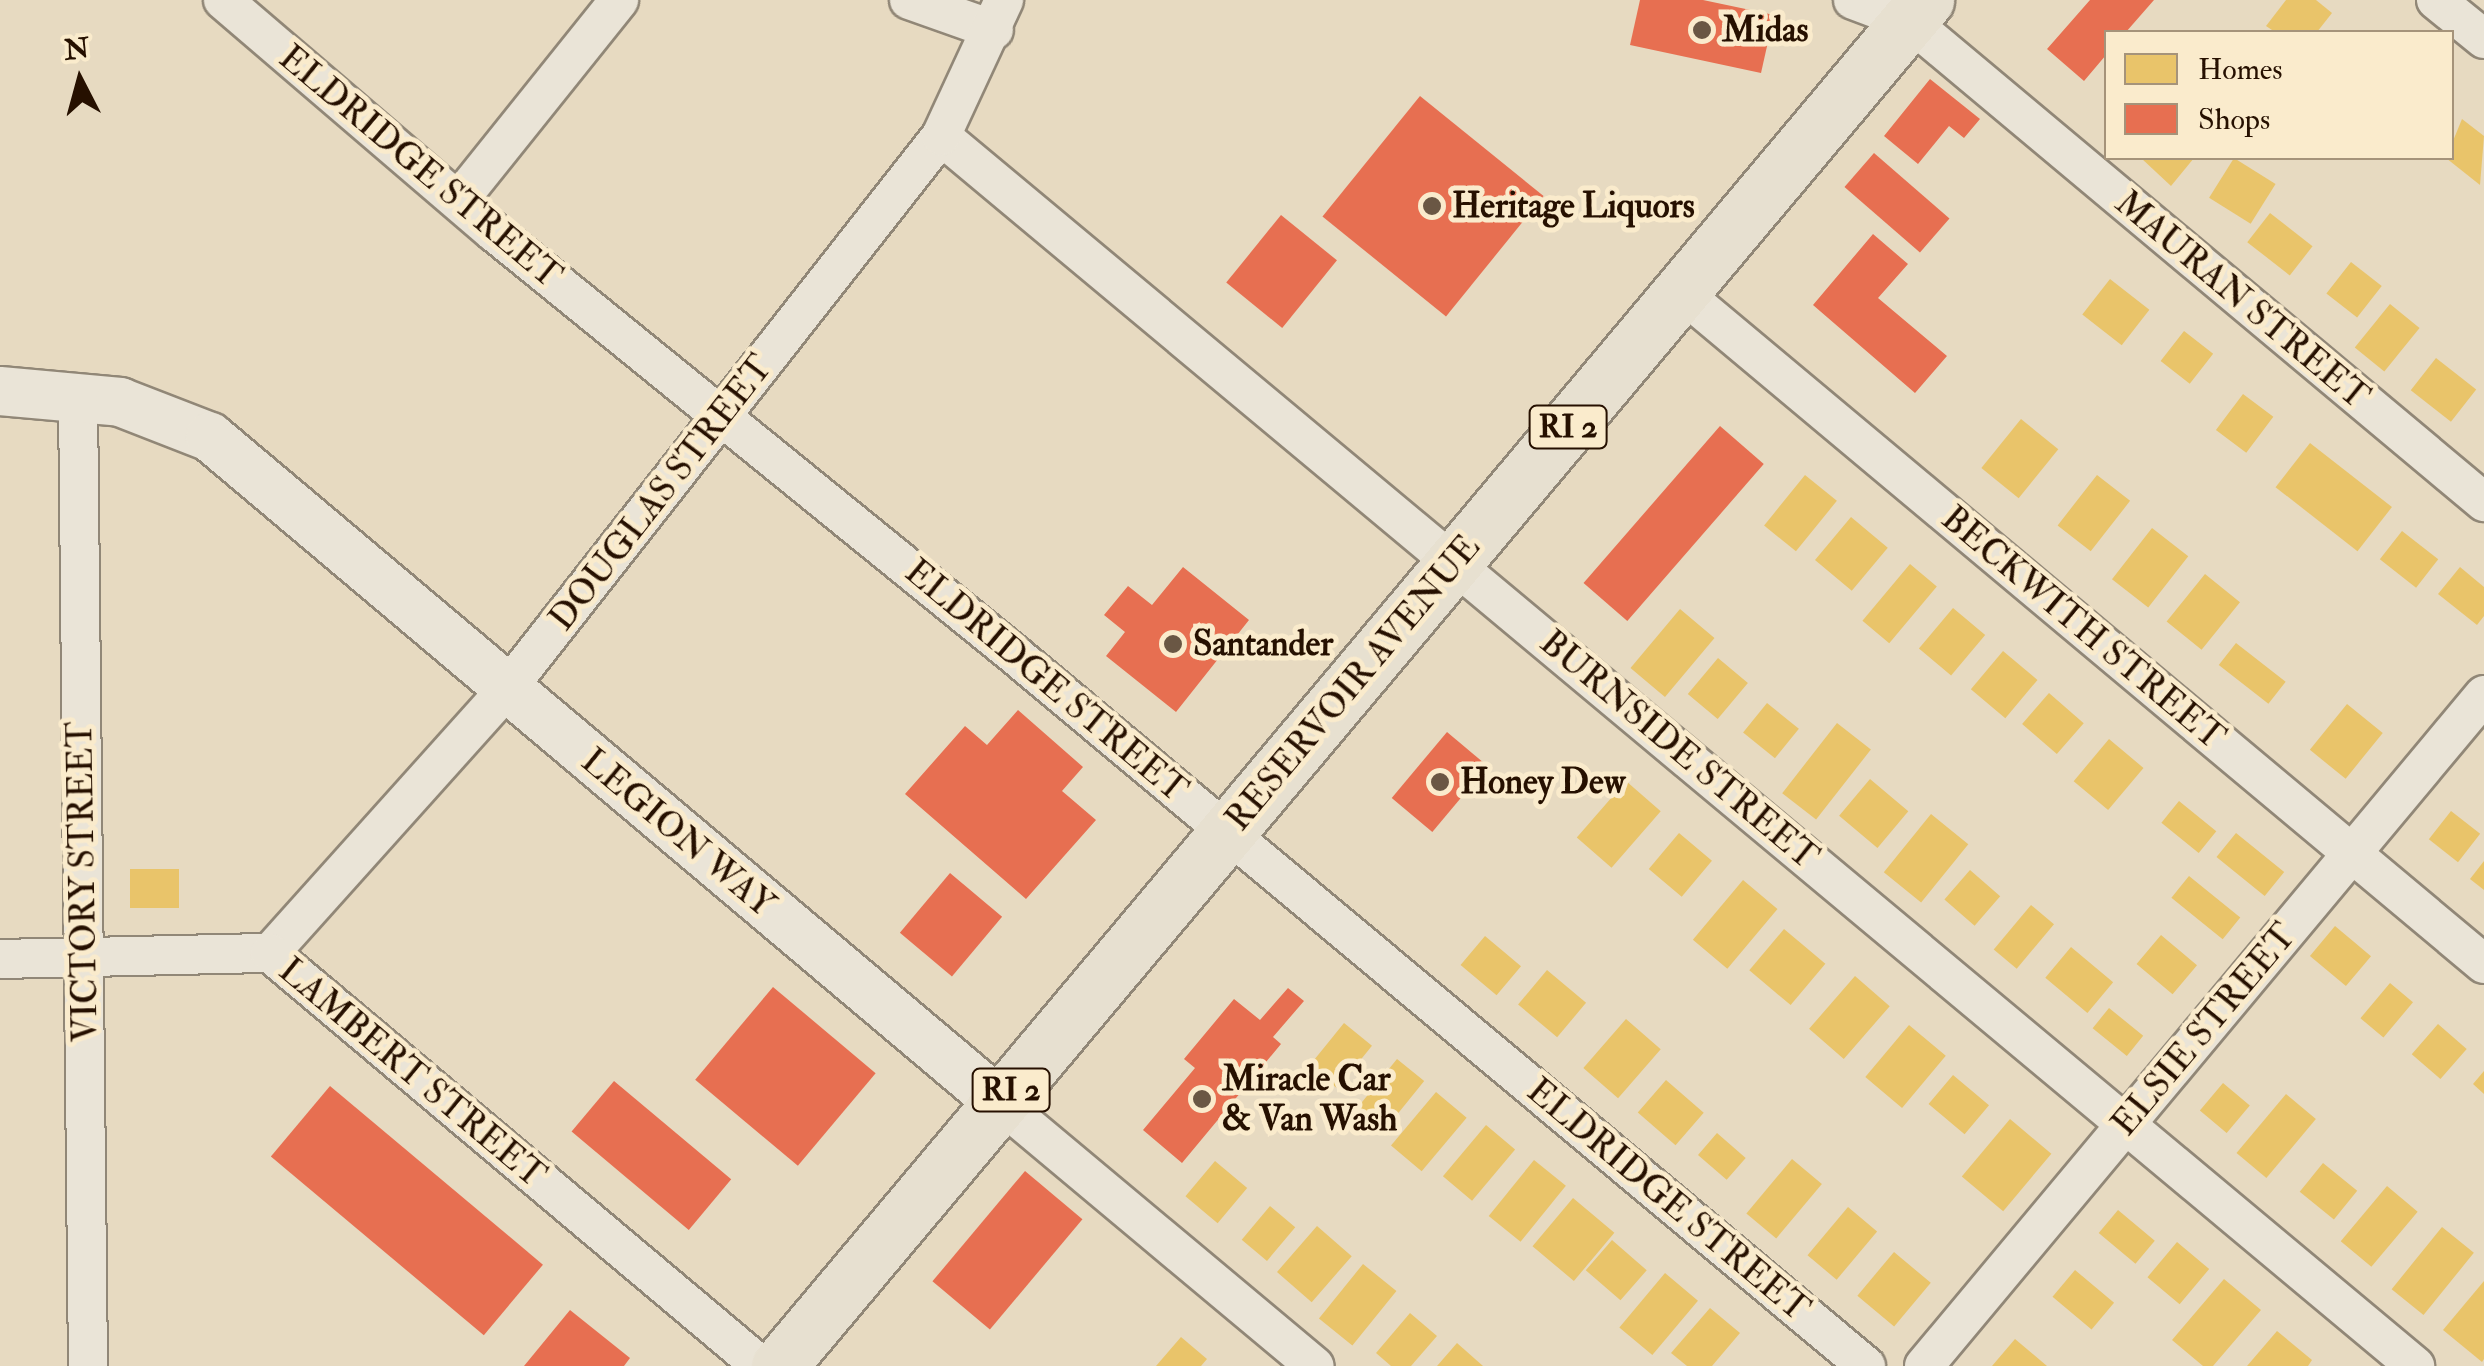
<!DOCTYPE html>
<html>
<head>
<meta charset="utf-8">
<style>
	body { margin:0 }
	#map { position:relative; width:2484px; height:1366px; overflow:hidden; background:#e7dac1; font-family:"IM FELL Double Pica",serif }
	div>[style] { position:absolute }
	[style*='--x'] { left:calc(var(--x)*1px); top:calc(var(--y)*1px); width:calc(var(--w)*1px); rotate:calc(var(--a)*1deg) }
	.homes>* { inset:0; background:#e9c46a; transform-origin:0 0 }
	.shops>* { inset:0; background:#e76f51; transform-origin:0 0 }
	.roads { filter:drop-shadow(2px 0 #918777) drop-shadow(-2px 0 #918777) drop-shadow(0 2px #918777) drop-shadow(0 -2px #918777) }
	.minor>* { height:38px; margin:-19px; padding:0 19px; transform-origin:19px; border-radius:19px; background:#eae4d7 }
	.tertiary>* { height:48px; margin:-24px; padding:0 24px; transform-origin:24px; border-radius:24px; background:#eae4d7 }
	.primary>* { height:55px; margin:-27.5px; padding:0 27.5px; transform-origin:27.5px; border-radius:27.5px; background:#e7e0d0 }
	.dots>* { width:28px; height:28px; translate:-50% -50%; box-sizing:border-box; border:5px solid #faebcc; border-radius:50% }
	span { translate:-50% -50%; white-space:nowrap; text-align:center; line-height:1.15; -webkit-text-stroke:10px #faebcc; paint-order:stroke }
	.shield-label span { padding:2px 8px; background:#faebcc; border:2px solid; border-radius:8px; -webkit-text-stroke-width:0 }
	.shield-label { font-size:32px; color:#261000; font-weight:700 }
	.poi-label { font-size:35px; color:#261000; font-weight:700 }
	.left { translate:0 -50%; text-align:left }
	.street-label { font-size:35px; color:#261000 }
	.legend { position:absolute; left:2104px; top:30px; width:350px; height:130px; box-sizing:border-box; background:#faebcc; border:2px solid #a5937a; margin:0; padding:12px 18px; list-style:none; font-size:30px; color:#261000 }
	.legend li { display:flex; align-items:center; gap:20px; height:50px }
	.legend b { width:50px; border:2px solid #a5937a }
	.north { position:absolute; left:30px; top:30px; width:100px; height:100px; -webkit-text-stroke:8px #faebcc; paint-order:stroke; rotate:354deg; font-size:28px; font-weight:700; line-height:40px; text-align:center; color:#261000 }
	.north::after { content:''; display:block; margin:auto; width:35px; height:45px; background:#261000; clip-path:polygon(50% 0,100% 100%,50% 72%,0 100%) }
</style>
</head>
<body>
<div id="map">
	<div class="homes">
		<i style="clip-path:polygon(2286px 0,2316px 0,2332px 13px,2317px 32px,2275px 32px,2266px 26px)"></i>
		<i style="clip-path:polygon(2462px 119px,2484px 136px,2480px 185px,2446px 158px)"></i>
		<i style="clip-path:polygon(2141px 158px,2194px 158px,2171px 186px)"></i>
		<i style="left:2234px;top:158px;width:49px;height:47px;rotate:32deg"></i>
		<i style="left:2270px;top:213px;width:54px;height:37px;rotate:38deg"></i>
		<i style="left:2351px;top:262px;width:39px;height:40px;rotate:38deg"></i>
		<i style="left:2110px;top:279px;width:50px;height:45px;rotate:38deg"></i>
		<i style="left:2390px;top:304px;width:38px;height:56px;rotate:39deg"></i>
		<i style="left:2184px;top:331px;width:37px;height:38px;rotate:38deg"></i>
		<i style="left:2436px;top:358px;width:51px;height:41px;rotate:38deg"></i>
		<i style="left:2243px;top:394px;width:38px;height:45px;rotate:37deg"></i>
		<i style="left:2021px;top:419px;width:48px;height:63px;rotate:39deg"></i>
		<i style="left:2310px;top:443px;width:104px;height:56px;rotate:38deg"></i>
		<i style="left:1805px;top:475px;width:41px;height:65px;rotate:39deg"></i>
		<i style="left:2097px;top:475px;width:42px;height:64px;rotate:38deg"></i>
		<i style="left:1851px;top:517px;width:48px;height:56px;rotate:40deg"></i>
		<i style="left:2152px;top:528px;width:46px;height:65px;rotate:38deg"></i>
		<i style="left:2402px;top:531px;width:46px;height:36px;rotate:38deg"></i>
		<i style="left:1910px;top:564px;width:35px;height:74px;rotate:40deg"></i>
		<i style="clip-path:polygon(2460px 567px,2484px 587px,2484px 616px,2477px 625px,2438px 594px)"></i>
		<i style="left:2205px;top:574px;width:45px;height:61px;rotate:39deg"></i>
		<i style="left:1953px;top:608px;width:42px;height:53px;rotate:40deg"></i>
		<i style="left:1680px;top:609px;width:45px;height:77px;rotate:40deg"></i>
		<i style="left:2236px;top:643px;width:63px;height:28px;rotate:38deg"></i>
		<i style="left:2003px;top:651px;width:45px;height:50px;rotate:40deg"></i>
		<i style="left:1718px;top:658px;width:39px;height:47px;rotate:40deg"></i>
		<i style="left:2049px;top:693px;width:46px;height:41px;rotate:41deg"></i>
		<i style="left:1767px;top:703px;width:41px;height:38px;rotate:39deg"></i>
		<i style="left:2347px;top:704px;width:46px;height:59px;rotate:39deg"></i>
		<i style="left:1837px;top:723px;width:43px;height:89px;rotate:38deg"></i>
		<i style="left:2109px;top:739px;width:45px;height:55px;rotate:40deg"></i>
		<i style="left:1870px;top:779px;width:50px;height:48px;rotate:40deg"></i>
		<i style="left:1626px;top:781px;width:46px;height:75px;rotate:41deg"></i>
		<i style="left:2179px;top:801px;width:48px;height:28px;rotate:39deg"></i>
		<i style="left:2451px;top:811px;width:37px;height:36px;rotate:38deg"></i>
		<i style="left:1931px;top:814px;width:48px;height:75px;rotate:39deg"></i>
		<i style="left:1679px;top:833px;width:43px;height:47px;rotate:40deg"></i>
		<i style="left:2236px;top:833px;width:62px;height:31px;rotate:39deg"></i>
		<i style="clip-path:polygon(2484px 861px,2484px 890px,2470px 879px)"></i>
		<i style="left:130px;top:869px;width:49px;height:39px"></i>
		<i style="left:1970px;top:870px;width:40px;height:39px;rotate:41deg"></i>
		<i style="left:2189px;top:876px;width:66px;height:28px;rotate:39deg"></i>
		<i style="left:1743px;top:880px;width:45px;height:78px;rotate:40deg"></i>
		<i style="left:2031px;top:905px;width:30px;height:58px;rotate:40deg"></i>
		<i style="left:2335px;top:926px;width:47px;height:39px;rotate:40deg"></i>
		<i style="left:1784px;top:929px;width:54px;height:54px;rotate:40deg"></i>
		<i style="left:2161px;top:935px;width:47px;height:38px;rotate:40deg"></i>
		<i style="left:1485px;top:936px;width:47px;height:38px;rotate:40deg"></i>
		<i style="left:2071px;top:947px;width:55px;height:40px;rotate:40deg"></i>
		<i style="left:1547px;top:970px;width:51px;height:45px;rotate:40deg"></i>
		<i style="left:1855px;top:976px;width:46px;height:70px;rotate:41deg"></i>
		<i style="left:2390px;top:983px;width:30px;height:46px;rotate:40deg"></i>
		<i style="left:2109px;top:1008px;width:44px;height:26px;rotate:39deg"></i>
		<i style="left:1626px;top:1019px;width:46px;height:65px;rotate:41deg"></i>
		<i style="left:1344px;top:1023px;width:36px;height:55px;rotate:39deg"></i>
		<i style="left:2438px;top:1024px;width:38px;height:40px;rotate:41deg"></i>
		<i style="left:1909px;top:1025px;width:48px;height:68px;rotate:40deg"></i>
		<i style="left:1397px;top:1059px;width:35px;height:69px;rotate:39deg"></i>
		<i style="clip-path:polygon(2484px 1071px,2484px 1094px,2473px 1084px)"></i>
		<i style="left:1953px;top:1075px;width:47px;height:38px;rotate:40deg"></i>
		<i style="left:1666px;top:1080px;width:50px;height:43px;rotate:41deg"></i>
		<i style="left:2223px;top:1083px;width:35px;height:36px;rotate:40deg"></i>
		<i style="left:1436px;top:1092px;width:40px;height:70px;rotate:40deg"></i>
		<i style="left:2286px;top:1094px;width:39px;height:77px;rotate:40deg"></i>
		<i style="left:2010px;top:1119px;width:54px;height:75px;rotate:40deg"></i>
		<i style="left:1486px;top:1125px;width:38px;height:67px;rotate:40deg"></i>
		<i style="left:1717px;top:1133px;width:38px;height:29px;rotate:41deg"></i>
		<i style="left:1792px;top:1159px;width:39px;height:71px;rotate:40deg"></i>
		<i style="left:1534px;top:1160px;width:41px;height:72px;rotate:39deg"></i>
		<i style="left:1215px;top:1161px;width:42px;height:46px;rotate:40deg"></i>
		<i style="left:2323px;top:1163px;width:44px;height:37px;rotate:39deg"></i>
		<i style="left:2387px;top:1186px;width:40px;height:72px;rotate:40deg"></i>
		<i style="left:1573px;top:1198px;width:54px;height:63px;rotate:40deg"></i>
		<i style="left:1270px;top:1206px;width:33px;height:44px;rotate:40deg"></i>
		<i style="left:1848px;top:1207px;width:38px;height:63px;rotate:40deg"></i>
		<i style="left:2118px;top:1210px;width:48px;height:30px;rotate:40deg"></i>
		<i style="left:1317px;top:1226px;width:46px;height:61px;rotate:41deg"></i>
		<i style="left:2442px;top:1227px;width:41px;height:80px;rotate:39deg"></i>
		<i style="left:1612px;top:1240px;width:46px;height:40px;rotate:41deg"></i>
		<i style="left:2177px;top:1242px;width:42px;height:46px;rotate:40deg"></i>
		<i style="left:1894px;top:1252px;width:48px;height:57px;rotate:40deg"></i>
		<i style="left:1363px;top:1264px;width:43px;height:70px;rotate:39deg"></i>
		<i style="left:2075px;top:1270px;width:51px;height:35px;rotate:40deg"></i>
		<i style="left:1665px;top:1273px;width:43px;height:71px;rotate:40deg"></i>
		<i style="clip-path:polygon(2224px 1279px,2261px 1310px,2213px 1366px,2203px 1366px,2172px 1340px)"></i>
		<i style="clip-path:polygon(2484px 1281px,2484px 1359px,2482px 1362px,2443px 1330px)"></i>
		<i style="clip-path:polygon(1710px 1308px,1740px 1333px,1712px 1366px,1687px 1366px,1671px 1353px)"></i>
		<i style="clip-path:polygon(1410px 1313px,1437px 1336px,1411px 1366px,1391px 1366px,1376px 1353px)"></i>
		<i style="clip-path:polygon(2277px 1331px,2312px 1360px,2308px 1366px,2247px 1366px)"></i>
		<i style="clip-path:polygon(1181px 1337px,1207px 1359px,1201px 1366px,1156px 1366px)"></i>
		<i style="clip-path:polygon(2015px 1339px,2047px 1366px,1992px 1366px)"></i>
		<i style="clip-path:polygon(1457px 1343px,1483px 1366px,1437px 1366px)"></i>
	</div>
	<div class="shops">
		<i style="clip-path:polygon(1640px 0,1703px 0,1774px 15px,1761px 73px,1630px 45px)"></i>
		<i style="clip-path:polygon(2090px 0,2154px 0,2126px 32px,2106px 32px,2106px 55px,2084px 81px,2047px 49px)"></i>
		<i style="clip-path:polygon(1930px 79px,1980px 119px,1964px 138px,1949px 126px,1918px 164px,1884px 136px)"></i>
		<i style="left:1420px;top:96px;width:159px;height:155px;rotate:39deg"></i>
		<i style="left:1874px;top:153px;width:100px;height:45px;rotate:41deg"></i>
		<i style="left:1281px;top:215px;width:72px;height:87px;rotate:39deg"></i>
		<i style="clip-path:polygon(1873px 234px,1908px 264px,1878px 298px,1947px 356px,1915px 393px,1813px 305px)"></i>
		<i style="left:1720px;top:426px;width:58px;height:208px;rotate:41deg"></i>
		<i style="clip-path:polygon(1183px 567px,1249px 620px,1176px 712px,1106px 656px,1125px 632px,1104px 615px,1128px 586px,1152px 605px)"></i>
		<i style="clip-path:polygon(1018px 710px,1083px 767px,1062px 791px,1096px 820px,1026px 899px,905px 794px,965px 726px,987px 745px)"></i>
		<i style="left:1447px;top:732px;width:53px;height:86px;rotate:40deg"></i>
		<i style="left:950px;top:873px;width:68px;height:78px;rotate:40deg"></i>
		<i style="left:773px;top:987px;width:134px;height:121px;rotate:40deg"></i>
		<i style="clip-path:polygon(1288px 988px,1304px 1001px,1273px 1037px,1281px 1044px,1182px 1163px,1143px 1130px,1195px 1068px,1184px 1059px,1234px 999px,1260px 1020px)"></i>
		<i style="left:614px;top:1081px;width:153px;height:66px;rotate:40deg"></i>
		<i style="left:330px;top:1086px;width:278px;height:92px;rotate:40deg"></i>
		<i style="left:1025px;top:1171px;width:75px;height:144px;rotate:40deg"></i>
		<i style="clip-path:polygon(570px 1310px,630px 1358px,624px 1366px,524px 1366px)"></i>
	</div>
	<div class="roads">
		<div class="minor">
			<i style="--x:223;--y:0;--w:357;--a:40.6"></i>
			<i style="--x:494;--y:232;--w:671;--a:39.07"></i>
			<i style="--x:1015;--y:655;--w:1109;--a:39.88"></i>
			<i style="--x:909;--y:0;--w:90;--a:19.4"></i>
			<i style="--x:1853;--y:0;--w:60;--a:20.6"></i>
			<i style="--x:1909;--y:21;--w:750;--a:39.91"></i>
			<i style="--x:2436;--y:0;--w:62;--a:39.1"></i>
			<i style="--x:941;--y:136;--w:1920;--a:39.84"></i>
			<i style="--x:459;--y:200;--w:256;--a:-51.3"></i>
			<i style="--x:1681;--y:292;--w:1047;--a:39.92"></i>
			<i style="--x:78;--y:398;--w:968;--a:89.41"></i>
			<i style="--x:270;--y:953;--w:353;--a:-48.1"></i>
			<i style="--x:506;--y:690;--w:704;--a:-51.86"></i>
			<i style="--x:941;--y:136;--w:150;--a:-65.1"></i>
			<i style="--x:0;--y:959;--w:270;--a:-1.3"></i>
			<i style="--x:270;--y:953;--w:642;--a:40.07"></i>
			<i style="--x:1000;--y:1103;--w:410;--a:39.9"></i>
			<i style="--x:1924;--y:1366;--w:874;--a:-50.15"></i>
		</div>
		<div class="tertiary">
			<i style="--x:0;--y:391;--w:121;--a:5.2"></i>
			<i style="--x:120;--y:402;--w:97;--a:21.3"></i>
			<i style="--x:210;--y:437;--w:1033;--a:40.13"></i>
		</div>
		<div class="primary">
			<i style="--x:779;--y:1366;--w:1784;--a:-49.98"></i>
		</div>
	</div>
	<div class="dots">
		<i style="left:1702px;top:30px;background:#6a5744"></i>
		<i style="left:1432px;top:206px;background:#6a5744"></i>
		<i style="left:1173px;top:644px;background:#6a5744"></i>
		<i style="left:1440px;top:782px;background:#6a5744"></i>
		<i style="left:1202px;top:1099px;background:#6a5744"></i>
	</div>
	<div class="shield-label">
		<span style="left:1568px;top:427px">RI 2</span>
		<span style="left:1011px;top:1090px">RI 2</span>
	</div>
	<div class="poi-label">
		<span class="left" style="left:1722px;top:30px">Midas</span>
		<span class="left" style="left:1452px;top:206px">Heritage Liquors</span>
		<span class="left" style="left:1193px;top:644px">Santander</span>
		<span class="left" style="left:1460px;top:782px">Honey Dew</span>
		<span class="left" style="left:1222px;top:1099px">Miracle Car<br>&amp; Van Wash</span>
	</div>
	<div class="street-label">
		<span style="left:420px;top:167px;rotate:40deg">ELDRIDGE STREET</span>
		<span style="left:2242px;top:300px;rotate:40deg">MAURAN STREET</span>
		<span style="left:661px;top:493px;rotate:-52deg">DOUGLAS STREET</span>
		<span style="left:2083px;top:628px;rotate:40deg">BECKWITH STREET</span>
		<span style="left:1046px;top:681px;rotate:40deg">ELDRIDGE STREET</span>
		<span style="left:1353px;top:683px;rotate:-50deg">RESERVOIR AVENUE</span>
		<span style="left:1679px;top:750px;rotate:40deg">BURNSIDE STREET</span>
		<span style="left:678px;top:833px;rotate:40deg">LEGION WAY</span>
		<span style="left:83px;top:882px;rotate:-91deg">VICTORY STREET</span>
		<span style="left:2204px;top:1030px;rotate:-50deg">ELSIE STREET</span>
		<span style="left:412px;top:1073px;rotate:40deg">LAMBERT STREET</span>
		<span style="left:1668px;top:1200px;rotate:40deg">ELDRIDGE STREET</span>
	</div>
	<ul class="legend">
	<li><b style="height:28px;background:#e9c46a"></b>Homes</li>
	<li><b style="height:28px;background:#e76f51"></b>Shops</li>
	</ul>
	<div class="north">N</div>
</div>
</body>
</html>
